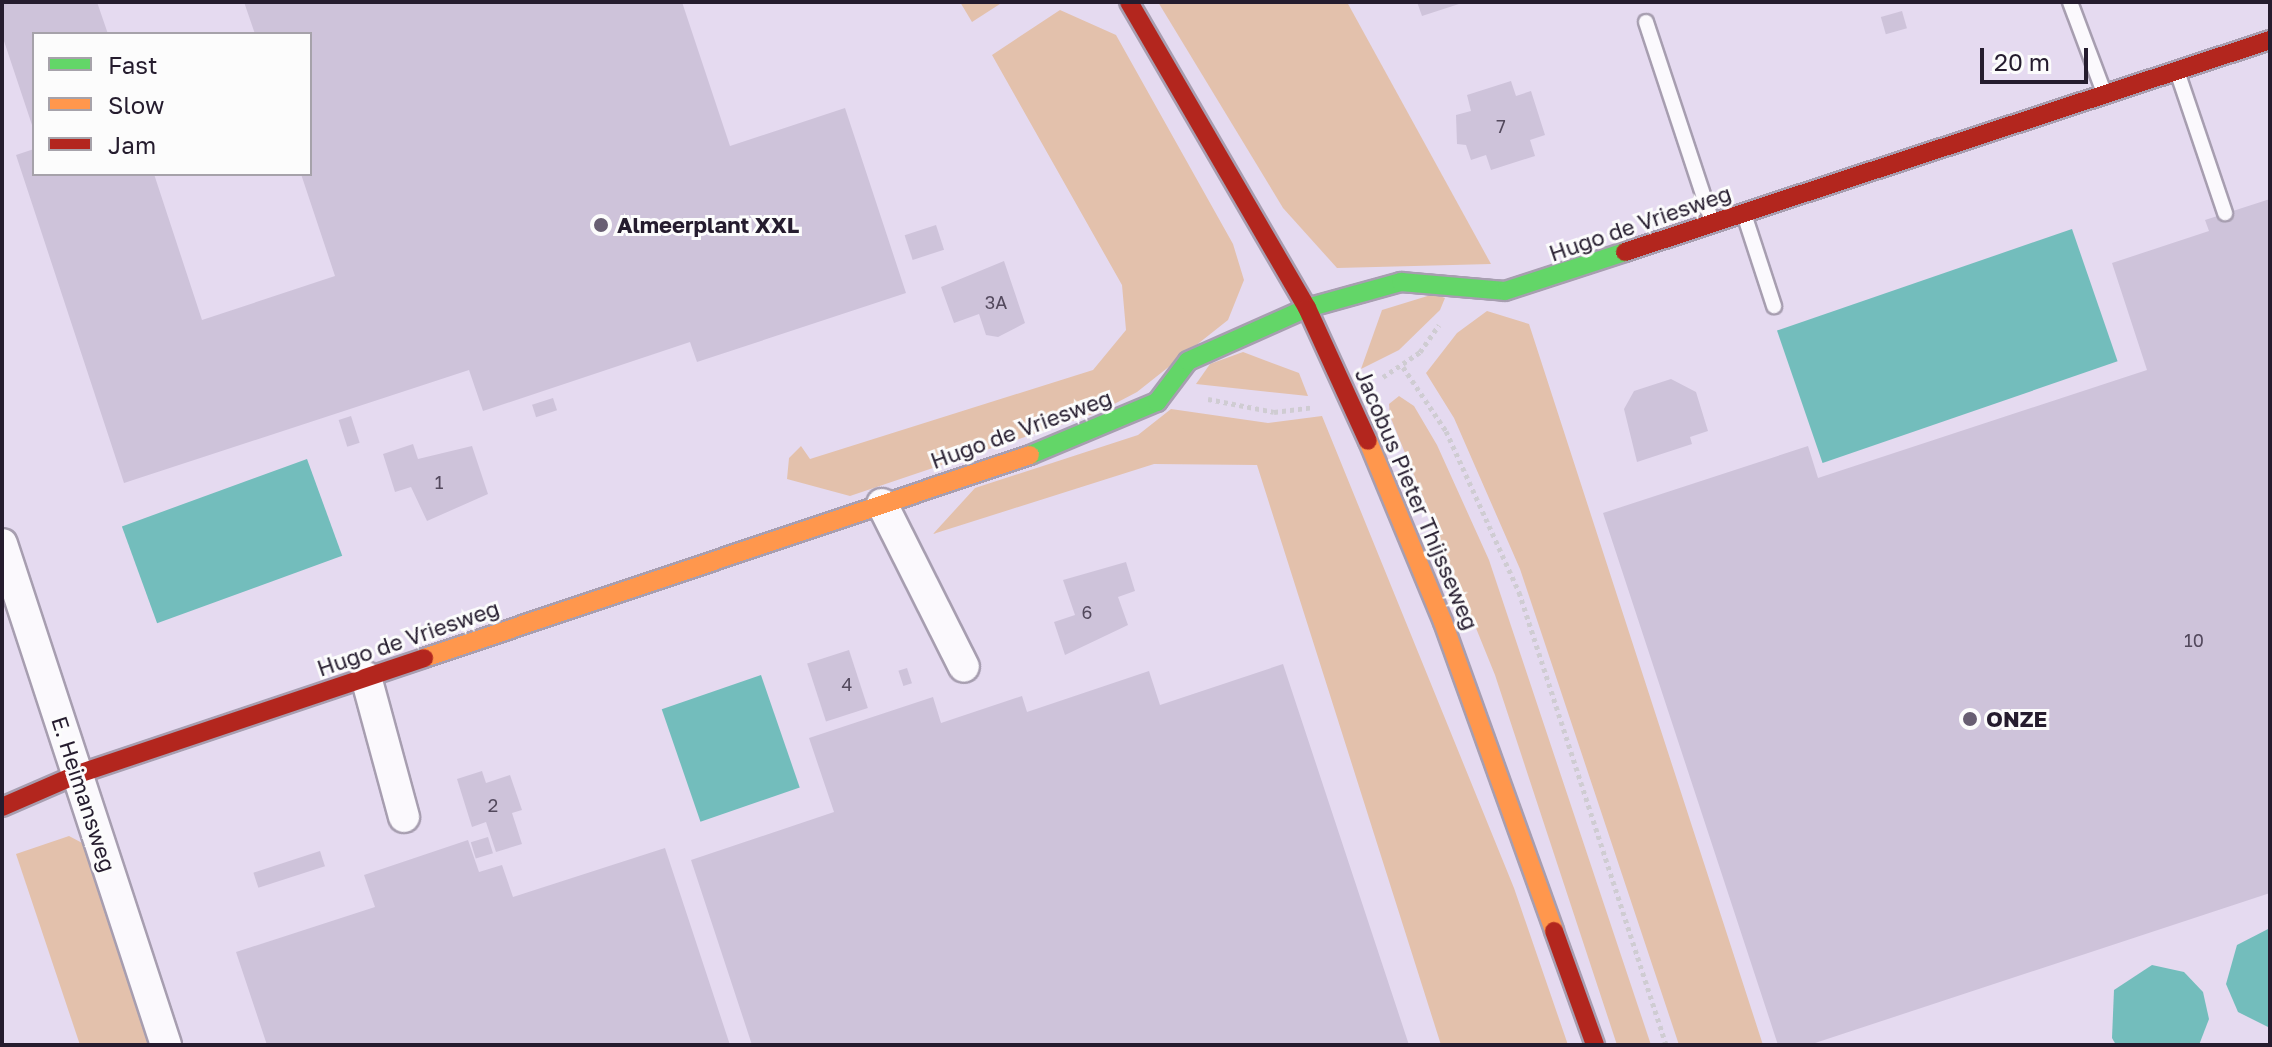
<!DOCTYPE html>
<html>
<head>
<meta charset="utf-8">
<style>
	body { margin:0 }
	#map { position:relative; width:2272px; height:1047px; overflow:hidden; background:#e5daf0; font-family:"Golos Text",sans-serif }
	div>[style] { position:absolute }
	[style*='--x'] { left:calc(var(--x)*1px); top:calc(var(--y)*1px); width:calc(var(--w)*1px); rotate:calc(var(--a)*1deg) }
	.green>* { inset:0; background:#e3c1ac }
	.water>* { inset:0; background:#73bdbc; transform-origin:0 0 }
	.building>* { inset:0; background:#cec3da; transform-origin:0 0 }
	.path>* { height:5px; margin-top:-2.5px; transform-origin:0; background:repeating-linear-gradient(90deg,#cfccd2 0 4px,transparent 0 8px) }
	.roads { filter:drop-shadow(2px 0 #a79eb0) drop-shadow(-2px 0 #a79eb0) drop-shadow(0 2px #a79eb0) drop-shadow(0 -2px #a79eb0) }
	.lane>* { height:14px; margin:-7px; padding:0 7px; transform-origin:7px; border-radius:7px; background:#fbf9fd }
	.street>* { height:30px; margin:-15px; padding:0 15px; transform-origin:15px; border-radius:15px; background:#fbf9fd }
	.fast>* { height:18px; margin:-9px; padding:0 9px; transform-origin:9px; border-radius:9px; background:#63d668 }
	.slow>* { height:18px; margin:-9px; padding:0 9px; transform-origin:9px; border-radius:9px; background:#ff974d }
	.jam>* { height:18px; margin:-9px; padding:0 9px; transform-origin:9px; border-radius:9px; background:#b3261e }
	.dots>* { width:22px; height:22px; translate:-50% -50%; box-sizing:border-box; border:4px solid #fcfcfc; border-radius:50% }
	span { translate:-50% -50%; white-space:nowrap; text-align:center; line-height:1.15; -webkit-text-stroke:6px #fcfcfc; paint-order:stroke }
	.number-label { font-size:18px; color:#53495d }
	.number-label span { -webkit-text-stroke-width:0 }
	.street-label { font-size:22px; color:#251c2e }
	.poi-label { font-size:22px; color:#251c2e; font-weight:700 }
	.left { translate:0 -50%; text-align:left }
	.frame { position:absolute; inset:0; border:4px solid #251c2e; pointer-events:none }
	.legend { position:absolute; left:32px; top:32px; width:280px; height:144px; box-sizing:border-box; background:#fcfcfc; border:2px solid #a6a2aa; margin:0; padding:10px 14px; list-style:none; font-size:24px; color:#251c2e }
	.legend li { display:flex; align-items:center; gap:16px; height:40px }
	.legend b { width:40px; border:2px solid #a6a2aa }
	.scale { position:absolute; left:1980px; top:48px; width:108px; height:36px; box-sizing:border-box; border:4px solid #251c2e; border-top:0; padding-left:10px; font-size:24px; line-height:28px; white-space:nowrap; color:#251c2e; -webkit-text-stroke:6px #fcfcfc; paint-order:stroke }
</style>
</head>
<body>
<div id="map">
	<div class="green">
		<i style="clip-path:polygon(960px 2px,1003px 2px,972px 22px)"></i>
		<i style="clip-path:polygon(1158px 2px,1347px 2px,1491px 264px,1337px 268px,1283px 208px)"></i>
		<i style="clip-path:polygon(1060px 10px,1116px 35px,1233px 244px,1244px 280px,1228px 320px,1137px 392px,1099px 412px,850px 496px,787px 479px,789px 458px,801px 446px,810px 459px,1093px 370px,1126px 330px,1122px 285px,992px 55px)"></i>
		<i style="clip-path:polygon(1434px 294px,1445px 298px,1440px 310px,1399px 350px,1361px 369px,1382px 310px)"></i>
		<i style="clip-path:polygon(1487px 311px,1529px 324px,1763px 1045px,1679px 1045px,1520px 569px,1454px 418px,1426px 373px,1457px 333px)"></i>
		<i style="clip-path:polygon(1243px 352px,1299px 373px,1308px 396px,1196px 384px,1210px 364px)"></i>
		<i style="clip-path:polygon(1399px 396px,1414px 406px,1437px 445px,1489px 560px,1651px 1045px,1617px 1045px,1495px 675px,1390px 416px,1389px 404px)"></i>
		<i style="clip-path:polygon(1171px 409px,1268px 423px,1322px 416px,1514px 888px,1568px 1045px,1441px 1045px,1257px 465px,1154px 464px,933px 534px,975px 488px,1138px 435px)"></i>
		<i style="clip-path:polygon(69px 836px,86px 845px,152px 1045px,80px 1045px,16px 854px)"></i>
	</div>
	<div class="water">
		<i style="left:2072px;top:229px;width:140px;height:312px;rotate:71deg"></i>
		<i style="left:307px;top:459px;width:103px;height:197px;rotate:70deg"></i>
		<i style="left:761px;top:675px;width:119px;height:105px;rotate:71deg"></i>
		<i style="clip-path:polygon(2270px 928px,2270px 1028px,2238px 1012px,2226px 984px,2237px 945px)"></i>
		<i style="clip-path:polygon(2152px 965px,2184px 972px,2203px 992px,2209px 1019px,2199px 1045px,2116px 1045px,2112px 1038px,2114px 990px)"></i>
	</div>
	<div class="building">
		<i style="clip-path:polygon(2px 2px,97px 2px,108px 34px,34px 34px,34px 131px,2px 35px)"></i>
		<i style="clip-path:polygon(244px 2px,682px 2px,730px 146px,845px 108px,906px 293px,697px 362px,690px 342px,483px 411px,469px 370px,124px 483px,16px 155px,34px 149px,34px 174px,154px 174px,202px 320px,335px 276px,301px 174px,310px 174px,310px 34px,255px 34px)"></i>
		<i style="clip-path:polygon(1417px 2px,1461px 2px,1462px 3px,1422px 16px)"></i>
		<i style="left:1902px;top:11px;width:18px;height:22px;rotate:74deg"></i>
		<i style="clip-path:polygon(1511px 81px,1516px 96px,1531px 91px,1545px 135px,1530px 140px,1535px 156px,1491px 170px,1486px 155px,1471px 160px,1466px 145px,1457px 144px,1456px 115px,1471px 111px,1467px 95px)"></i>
		<i style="clip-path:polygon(2270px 199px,2270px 893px,1809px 1045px,1778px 1045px,1603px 513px,1808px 446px,1818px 478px,2147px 370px,2112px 263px,2209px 231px,2205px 220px)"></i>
		<i style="left:936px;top:225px;width:26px;height:33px;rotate:72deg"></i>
		<i style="clip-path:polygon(1004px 261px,1025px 323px,998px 337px,986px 335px,979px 314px,954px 323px,941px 287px)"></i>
		<i style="clip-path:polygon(1671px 379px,1696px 392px,1708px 431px,1690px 437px,1692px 444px,1637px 462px,1624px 409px,1634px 391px)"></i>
		<i style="left:553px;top:398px;width:13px;height:22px;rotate:72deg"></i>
		<i style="left:351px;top:416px;width:28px;height:13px;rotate:72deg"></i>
		<i style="clip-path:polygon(413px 444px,418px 459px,472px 446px,488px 494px,427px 521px,411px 487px,395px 492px,383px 454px)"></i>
		<i style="clip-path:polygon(1126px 562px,1135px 591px,1118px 597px,1128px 625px,1065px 655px,1054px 622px,1075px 615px,1063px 580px)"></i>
		<i style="left:849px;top:650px;width:61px;height:44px;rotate:72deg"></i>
		<i style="clip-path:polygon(1283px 664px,1409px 1045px,752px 1045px,691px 860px,834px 812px,809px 738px,933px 697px,941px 723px,1022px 696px,1027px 712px,1149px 671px,1160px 705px)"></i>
		<i style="left:907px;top:668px;width:16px;height:9px;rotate:72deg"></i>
		<i style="clip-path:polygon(482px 771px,486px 783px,510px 775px,522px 810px,512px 813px,522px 844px,496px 852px,486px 822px,472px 827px,457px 779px)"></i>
		<i style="left:488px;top:837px;width:17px;height:18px;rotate:73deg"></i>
		<i style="clip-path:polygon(468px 840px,479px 872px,502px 865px,513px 897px,665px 848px,730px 1045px,267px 1045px,236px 952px,375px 907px,364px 875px)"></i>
		<i style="left:320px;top:851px;width:16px;height:70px;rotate:72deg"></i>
	</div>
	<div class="path">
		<i style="--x:1403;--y:367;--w:77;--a:56.1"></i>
		<i style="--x:1446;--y:431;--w:177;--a:65.6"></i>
		<i style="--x:1519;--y:592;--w:476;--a:72"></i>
		<i style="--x:1383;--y:377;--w:45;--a:-34"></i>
		<i style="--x:1420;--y:352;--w:33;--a:-55"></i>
		<i style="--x:1208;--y:399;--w:67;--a:11.1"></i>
		<i style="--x:1274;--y:412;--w:38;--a:-7"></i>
	</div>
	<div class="roads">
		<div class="lane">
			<i style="--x:2070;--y:2;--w:94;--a:69.4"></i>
			<i style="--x:1646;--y:22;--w:204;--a:71.7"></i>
			<i style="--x:2178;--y:74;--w:147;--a:71.3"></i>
			<i style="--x:1744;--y:214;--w:97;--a:71.9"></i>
		</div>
		<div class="street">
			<i style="--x:882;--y:504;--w:182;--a:63.3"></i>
			<i style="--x:2;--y:544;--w:527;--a:71.87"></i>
			<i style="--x:366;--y:677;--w:145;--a:74.8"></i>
		</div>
		<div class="fast">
			<i style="--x:1030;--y:455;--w:138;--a:-22.7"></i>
			<i style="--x:1157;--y:402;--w:51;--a:-52.9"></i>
			<i style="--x:1188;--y:361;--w:130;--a:-24"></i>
			<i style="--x:1307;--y:308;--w:98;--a:-15.5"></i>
			<i style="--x:1401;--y:282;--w:104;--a:4.9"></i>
			<i style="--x:1505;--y:291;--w:126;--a:-18"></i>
		</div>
		<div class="slow">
			<i style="--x:1368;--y:441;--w:196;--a:67.5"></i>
			<i style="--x:1443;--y:622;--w:328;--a:70.2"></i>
			<i style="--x:424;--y:658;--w:639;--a:-18.52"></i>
		</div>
		<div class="jam">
			<i style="--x:1129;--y:2;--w:354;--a:59.8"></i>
			<i style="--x:1307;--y:308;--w:146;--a:65.4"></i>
			<i style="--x:1625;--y:252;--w:679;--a:-18.19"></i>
			<i style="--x:2;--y:807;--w:83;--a:-23.5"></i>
			<i style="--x:78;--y:774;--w:365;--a:-18.5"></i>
			<i style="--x:1554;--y:931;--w:121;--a:70.2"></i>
		</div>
	</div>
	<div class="dots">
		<i style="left:601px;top:225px;background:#685e72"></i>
		<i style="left:1970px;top:719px;background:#685e72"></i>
	</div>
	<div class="number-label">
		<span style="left:1501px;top:126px">7</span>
		<span style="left:996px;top:302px">3A</span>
		<span style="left:439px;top:482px">1</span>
		<span style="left:1087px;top:612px">6</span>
		<span style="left:2194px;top:640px">10</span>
		<span style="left:847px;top:684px">4</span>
		<span style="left:493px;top:805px">2</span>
	</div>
	<div class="street-label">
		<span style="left:1640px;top:223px;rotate:-19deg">Hugo de Vriesweg</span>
		<span style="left:1021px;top:429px;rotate:-20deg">Hugo de Vriesweg</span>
		<span style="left:1417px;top:499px;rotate:67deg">Jacobus Pieter Thijsseweg</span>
		<span style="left:408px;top:638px;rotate:-19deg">Hugo de Vriesweg</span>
		<span style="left:84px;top:794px;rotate:72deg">E. Heimansweg</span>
	</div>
	<div class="poi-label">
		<span class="left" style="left:617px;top:225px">Almeerplant XXL</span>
		<span class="left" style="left:1986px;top:719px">ONZE</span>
	</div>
	<div class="frame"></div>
	<ul class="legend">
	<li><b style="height:10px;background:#63d668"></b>Fast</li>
	<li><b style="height:10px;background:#ff974d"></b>Slow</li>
	<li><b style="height:10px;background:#b3261e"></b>Jam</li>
	</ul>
	<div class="scale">20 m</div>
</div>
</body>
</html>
